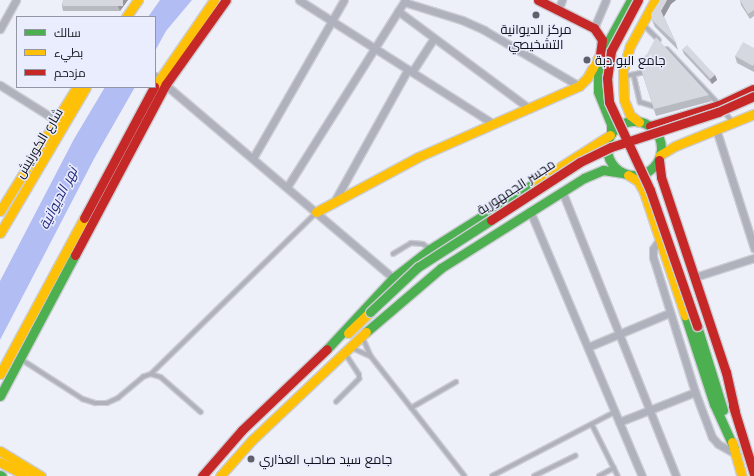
<!DOCTYPE html>
<html>
<head>
<meta charset="utf-8">
<style>
	body { margin:0 }
	#map { position:relative; width:754px; height:476px; overflow:hidden; background:#eef0f9; font-family:Inter,Cairo,sans-serif }
	div>[style] { position:absolute }
	[style*='--x'] { left:calc(var(--x)*1px); top:calc(var(--y)*1px); width:calc(var(--w)*1px); rotate:calc(var(--a)*1deg) }
	.water>* { inset:0; background:#b2bdf3 }
	.roads { filter:drop-shadow(1px 0 #cccdd4) drop-shadow(-1px 0 #cccdd4) drop-shadow(0 1px #cccdd4) drop-shadow(0 -1px #cccdd4) }
	.lane>* { height:3.5px; margin:-1.75px; padding:0 1.75px; transform-origin:1.75px; border-radius:1.75px; background:#afb2bd }
	.street>* { height:7px; margin:-3.5px; padding:0 3.5px; transform-origin:3.5px; border-radius:3.5px; background:#afb2bd }
	.fast>* { height:9px; margin:-4.5px; padding:0 4.5px; transform-origin:4.5px; border-radius:4.5px; background:#4caf50 }
	.fast>.ring { margin:-4.5px; padding:0; box-sizing:content-box; background:none; border:9px solid #4caf50; border-radius:50% }
	.slow>* { height:9px; margin:-4.5px; padding:0 4.5px; transform-origin:4.5px; border-radius:4.5px; background:#ffc107 }
	.jam>* { height:9px; margin:-4.5px; padding:0 4.5px; transform-origin:4.5px; border-radius:4.5px; background:#c62828 }
	.bridges { filter:drop-shadow(1px 0 #cccdd4) drop-shadow(-1px 0 #cccdd4) drop-shadow(0 1px #cccdd4) drop-shadow(0 -1px #cccdd4) }
	.fast-bridge>* { height:9px; margin:-4.5px; padding:0 4.5px; transform-origin:4.5px; border-radius:4.5px; background:#4caf50 }
	.jam-bridge>* { height:9px; margin:-4.5px; padding:0 4.5px; transform-origin:4.5px; border-radius:4.5px; background:#c62828 }
	.wall>* { inset:0; background:#b8bac1 }
	.shaded-wall>* { inset:0; background:#96979d }
	.building>* { inset:0; background:#d6d8e0; transform-origin:0 0 }
	.dots>* { width:11px; height:11px; translate:-50% -50%; box-sizing:border-box; border:2px solid #e9edfe; border-radius:50% }
	span { translate:-50% -50%; white-space:nowrap; text-align:center; line-height:1.15; -webkit-text-stroke:3px #e9edfe; paint-order:stroke }
	.poi-label { font-size:13px; color:#12131a }
	.left { translate:0 -50%; text-align:left }
	.street-label { font-size:13px; color:#12131a }
	.water-label { font-size:14px; color:#282c7f; font-style:italic }
	.legend { position:absolute; left:16px; top:16px; width:140px; height:72px; box-sizing:border-box; background:#e9edfe; border:1px solid #9396a3; margin:0; padding:5px 7px; list-style:none; font-size:12px; color:#12131a }
	.legend li { display:flex; align-items:center; gap:8px; height:20px }
	.legend b { width:20px; border:1px solid #9396a3 }
</style>
</head>
<body>
<div id="map">
	<div class="water">
		<i style="clip-path:polygon(160px 0,192px 0,166px 31px,155px 51px,155px 17px,148px 17px)"></i>
		<i style="clip-path:polygon(105px 87px,135px 87px,95px 157px,0 340px,0 281px,74px 139px)"></i>
	</div>
	<div class="roads">
		<div class="lane">
			<i style="--x:644;--y:25;--w:21;--a:45"></i>
			<i style="--x:667;--y:49;--w:74;--a:46.6"></i>
			<i style="--x:634;--y:75;--w:28;--a:77"></i>
			<i style="--x:640;--y:102;--w:14;--a:17"></i>
			<i style="--x:626;--y:76;--w:19;--a:-12"></i>
			<i style="--x:724;--y:111;--w:14;--a:51"></i>
			<i style="--x:393;--y:254;--w:21;--a:-31"></i>
			<i style="--x:411;--y:243;--w:12;--a:5"></i>
			<i style="--x:423;--y:244;--w:7;--a:34"></i>
			<i style="--x:363;--y:338;--w:20;--a:66"></i>
			<i style="--x:371;--y:356;--w:152;--a:51.9"></i>
			<i style="--x:350;--y:347;--w:22;--a:24"></i>
			<i style="--x:21;--y:359;--w:74;--a:32.8"></i>
			<i style="--x:83;--y:399;--w:13;--a:18"></i>
			<i style="--x:95;--y:403;--w:12;--a:0"></i>
			<i style="--x:107;--y:403;--w:12;--a:-24"></i>
			<i style="--x:118;--y:398;--w:33;--a:-40"></i>
			<i style="--x:143;--y:377;--w:9;--a:-21"></i>
			<i style="--x:151;--y:374;--w:10;--a:17"></i>
			<i style="--x:161;--y:377;--w:53;--a:41.2"></i>
			<i style="--x:151;--y:374;--w:231;--a:-44.3"></i>
			<i style="--x:336;--y:402;--w:33;--a:-45"></i>
			<i style="--x:359;--y:379;--w:4;--a:-90"></i>
			<i style="--x:359;--y:375;--w:27;--a:-123"></i>
			<i style="--x:411;--y:408;--w:52;--a:-30"></i>
			<i style="--x:592;--y:424;--w:58;--a:63.4"></i>
			<i style="--x:492;--y:476;--w:139;--a:-27.5"></i>
			<i style="--x:534;--y:476;--w:46;--a:-26"></i>
			<i style="--x:599;--y:476;--w:17;--a:-28"></i>
		</div>
		<div class="street">
			<i style="--x:299;--y:0;--w:231;--a:32.5"></i>
			<i style="--x:404;--y:2;--w:61;--a:17.2"></i>
			<i style="--x:462;--y:20;--w:24;--a:24"></i>
			<i style="--x:484;--y:30;--w:110;--a:30.5"></i>
			<i style="--x:558;--y:10;--w:11;--a:-68"></i>
			<i style="--x:398;--y:11;--w:164;--a:36.6"></i>
			<i style="--x:594;--y:28;--w:30;--a:-67"></i>
			<i style="--x:0;--y:29;--w:33;--a:-61"></i>
			<i style="--x:412;--y:72;--w:40;--a:-57.1"></i>
			<i style="--x:155;--y:76;--w:312;--a:40.3"></i>
			<i style="--x:0;--y:85;--w:70;--a:32.1"></i>
			<i style="--x:716;--y:129;--w:125;--a:72.3"></i>
			<i style="--x:253;--y:158;--w:182;--a:-60.1"></i>
			<i style="--x:287;--y:187;--w:221;--a:-57.7"></i>
			<i style="--x:562;--y:191;--w:307;--a:68.2"></i>
			<i style="--x:334;--y:202;--w:152;--a:-60.9"></i>
			<i style="--x:530;--y:211;--w:288;--a:67.1"></i>
			<i style="--x:660;--y:239;--w:12;--a:125"></i>
			<i style="--x:653;--y:249;--w:8;--a:90"></i>
			<i style="--x:653;--y:257;--w:141;--a:72.7"></i>
			<i style="--x:695;--y:392;--w:48;--a:69.3"></i>
			<i style="--x:712;--y:437;--w:9;--a:49"></i>
			<i style="--x:718;--y:444;--w:21;--a:29"></i>
			<i style="--x:695;--y:277;--w:62;--a:-17.9"></i>
			<i style="--x:588;--y:347;--w:88;--a:-22.8"></i>
			<i style="--x:619;--y:422;--w:82;--a:-21.5"></i>
		</div>
		<div class="fast">
			<i class="ring" style="left:607px;top:121px;width:45px;height:45px"></i>
			<i style="--x:611;--y:134;--w:10;--a:-90"></i>
			<i style="--x:611;--y:124;--w:35;--a:-112"></i>
			<i style="--x:598;--y:91;--w:21;--a:-90"></i>
			<i style="--x:598;--y:70;--w:20;--a:-75"></i>
			<i style="--x:603;--y:51;--w:58;--a:-61.2"></i>
			<i style="--x:685;--y:315;--w:94;--a:72"></i>
			<i style="--x:714;--y:404;--w:48;--a:65.6"></i>
			<i style="--x:697;--y:326;--w:88;--a:72.8"></i>
			<i style="--x:366;--y:332;--w:99;--a:-40.5"></i>
			<i style="--x:441;--y:268;--w:169;--a:-32.2"></i>
			<i style="--x:584;--y:178;--w:21;--a:-23"></i>
			<i style="--x:603;--y:170;--w:20;--a:9"></i>
			<i style="--x:327;--y:349;--w:97;--a:-47.1"></i>
			<i style="--x:393;--y:278;--w:47;--a:-38.1"></i>
			<i style="--x:430;--y:249;--w:124;--a:-32.2"></i>
			<i style="--x:0;--y:396;--w:160;--a:-62"></i>
			<i style="--x:0;--y:475;--w:2;--a:27"></i>
		</div>
		<div class="slow">
			<i style="--x:126;--y:17;--w:21;--a:-55"></i>
			<i style="--x:155;--y:86;--w:104;--a:-55.5"></i>
			<i style="--x:639;--y:122;--w:11;--a:-142"></i>
			<i style="--x:630;--y:115;--w:16;--a:-112"></i>
			<i style="--x:624;--y:100;--w:30;--a:-92"></i>
			<i style="--x:623;--y:70;--w:25;--a:-74"></i>
			<i style="--x:630;--y:46;--w:52;--a:-61.5"></i>
			<i style="--x:660;--y:155;--w:17;--a:-31"></i>
			<i style="--x:675;--y:146;--w:85;--a:-22.1"></i>
			<i style="--x:628;--y:175;--w:12;--a:31"></i>
			<i style="--x:638;--y:181;--w:13;--a:61"></i>
			<i style="--x:644;--y:192;--w:130;--a:71.6"></i>
			<i style="--x:535;--y:183;--w:89;--a:-32.6"></i>
			<i style="--x:0;--y:211;--w:146;--a:-58.2"></i>
			<i style="--x:316;--y:212;--w:116;--a:-28.3"></i>
			<i style="--x:418;--y:157;--w:176;--a:-23.8"></i>
			<i style="--x:579;--y:86;--w:11;--a:-45"></i>
			<i style="--x:587;--y:78;--w:25;--a:-61"></i>
			<i style="--x:0;--y:233;--w:169;--a:-59.5"></i>
			<i style="--x:348;--y:333;--w:30;--a:-44"></i>
			<i style="--x:0;--y:374;--w:177;--a:-61.7"></i>
			<i style="--x:732;--y:442;--w:35;--a:74"></i>
			<i style="--x:0;--y:451;--w:48;--a:31.4"></i>
			<i style="--x:0;--y:462;--w:30;--a:28"></i>
			<i style="--x:220;--y:476;--w:48;--a:-48.4"></i>
			<i style="--x:252;--y:440;--w:157;--a:-43.5"></i>
		</div>
		<div class="jam">
			<i style="--x:538;--y:0;--w:63;--a:26.6"></i>
			<i style="--x:594;--y:28;--w:14;--a:56"></i>
			<i style="--x:602;--y:40;--w:15;--a:98"></i>
			<i style="--x:650;--y:126;--w:72;--a:-16.9"></i>
			<i style="--x:719;--y:105;--w:38;--a:-25"></i>
			<i style="--x:659;--y:160;--w:17;--a:83"></i>
			<i style="--x:661;--y:177;--w:206;--a:71.6"></i>
			<i style="--x:726;--y:372;--w:41;--a:77.3"></i>
			<i style="--x:84;--y:218;--w:149;--a:-61.9"></i>
			<i style="--x:75;--y:255;--w:194;--a:-62"></i>
			<i style="--x:166;--y:84;--w:103;--a:-54.5"></i>
			<i style="--x:733;--y:406;--w:71;--a:72.8"></i>
			<i style="--x:202;--y:476;--w:61;--a:-49"></i>
			<i style="--x:242;--y:430;--w:117;--a:-43.6"></i>
		</div>
	</div>
	<div class="bridges">
		<div class="fast-bridge">
			<i style="--x:370;--y:312;--w:66;--a:-43.2"></i>
			<i style="--x:418;--y:267;--w:87;--a:-32.8"></i>
		</div>
		<div class="jam-bridge">
			<i style="--x:638;--y:0;--w:58;--a:117.9"></i>
			<i style="--x:611;--y:51;--w:27;--a:98"></i>
			<i style="--x:607;--y:78;--w:24;--a:85"></i>
			<i style="--x:609;--y:102;--w:97;--a:65"></i>
			<i style="--x:650;--y:190;--w:144;--a:70.9"></i>
			<i style="--x:491;--y:220;--w:106;--a:-33.1"></i>
			<i style="--x:580;--y:162;--w:34;--a:-26"></i>
			<i style="--x:611;--y:147;--w:113;--a:-18.1"></i>
			<i style="--x:718;--y:112;--w:39;--a:-24"></i>
		</div>
	</div>
	<div class="wall">
		<i style="clip-path:polygon(63px 0,128px 0,120px 11px,63px 11px,62px 6px)"></i>
		<i style="clip-path:polygon(660px 0,676px 0,671px 4px,664px 17px,676px 43px,678px 50px,655px 27px,652px 20px)"></i>
		<i style="clip-path:polygon(740px 0,754px 0,754px 16px,750px 19px,741px 5px)"></i>
		<i style="clip-path:polygon(754px 48px,754px 72px,737px 63px,735px 56px)"></i>
		<i style="clip-path:polygon(682px 49px,715px 75px,717px 80px,712px 84px,684px 54px)"></i>
		<i style="clip-path:polygon(638px 60px,709px 95px,712px 101px,656px 116px)"></i>
	</div>
	<div class="shaded-wall">
		<i style="clip-path:polygon(123px 0,128px 0,120px 11px,118px 6px)"></i>
		<i style="clip-path:polygon(667px 0,676px 0,671px 4px,663px 18px,661px 11px)"></i>
		<i style="clip-path:polygon(715px 75px,717px 80px,712px 84px,710px 79px)"></i>
	</div>
	<div class="building">
		<i style="left:63px;top:0;width:60px;height:6px"></i>
		<i style="clip-path:polygon(660px 0,667px 0,661px 11px,676px 43px,652px 20px,651px 14px)"></i>
		<i style="clip-path:polygon(740px 0,754px 0,754px 10px,748px 14px)"></i>
		<i style="clip-path:polygon(656px 37px,709px 95px,654px 109px,638px 60px,647px 54px)"></i>
		<i style="clip-path:polygon(743px 42px,754px 48px,754px 64px,753px 66px,735px 56px)"></i>
		<i style="left:687px;top:45px;width:41px;height:6px;rotate:47deg"></i>
	</div>
	<div class="dots">
		<i style="left:536px;top:15px;background:#5f6068"></i>
		<i style="left:587px;top:60px;background:#5f6068"></i>
		<i style="left:251px;top:459px;background:#5f6068"></i>
	</div>
	<div class="poi-label">
		<span style="left:536px;top:37px">مركز الديوانية<br>التشخيصي</span>
		<span class="left" style="left:595px;top:60px">جامع البو دبة</span>
		<span class="left" style="left:259px;top:459px">جامع سيد صاحب العذاري</span>
	</div>
	<div class="street-label">
		<span style="left:39px;top:143px;rotate:-59deg">شارع الكورنيش</span>
		<span style="left:516px;top:187px;rotate:-33deg">مجسر الجمهورية</span>
	</div>
	<div class="water-label">
		<span style="left:58px;top:198px;rotate:-63deg">نهر الديوانية</span>
	</div>
	<ul class="legend">
	<li><b style="height:5px;background:#4caf50"></b>سالك</li>
	<li><b style="height:5px;background:#ffc107"></b>بطيء</li>
	<li><b style="height:5px;background:#c62828"></b>مزدحم</li>
	</ul>
</div>
</body>
</html>
